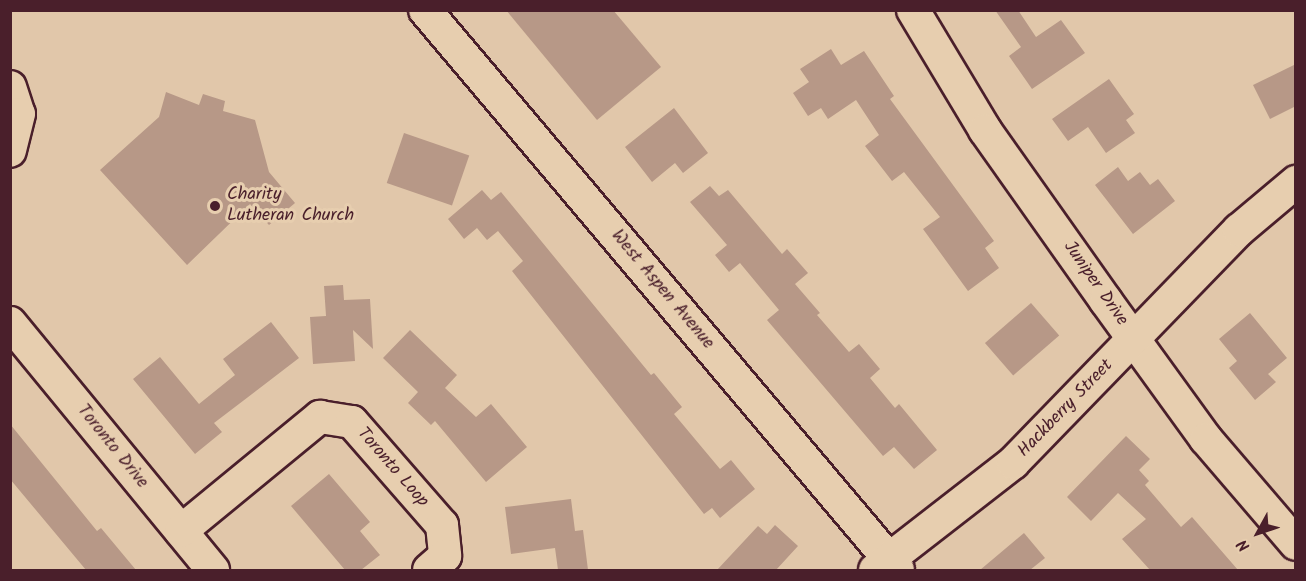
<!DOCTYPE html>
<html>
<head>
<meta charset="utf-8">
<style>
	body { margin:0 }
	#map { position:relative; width:1306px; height:581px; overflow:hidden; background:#e1c7aa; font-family:Kalam,sans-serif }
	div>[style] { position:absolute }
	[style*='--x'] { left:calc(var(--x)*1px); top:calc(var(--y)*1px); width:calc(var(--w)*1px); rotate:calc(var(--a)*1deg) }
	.building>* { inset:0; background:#b79887; transform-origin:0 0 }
	.roads { filter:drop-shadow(2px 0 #4a1f2b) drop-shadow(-2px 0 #4a1f2b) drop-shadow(0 2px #4a1f2b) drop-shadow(0 -2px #4a1f2b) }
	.minor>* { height:32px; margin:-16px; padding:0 16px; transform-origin:16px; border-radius:16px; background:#e7ceaf }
	.dots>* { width:16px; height:16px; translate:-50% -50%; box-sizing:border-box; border:3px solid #e7ceaf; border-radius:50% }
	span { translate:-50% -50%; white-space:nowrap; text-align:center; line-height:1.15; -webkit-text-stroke:6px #e7ceaf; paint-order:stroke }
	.poi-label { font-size:18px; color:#4a1f2b }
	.left { translate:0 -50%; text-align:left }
	.street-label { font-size:18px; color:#4a1f2b }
	.frame { position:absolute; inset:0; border:12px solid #4a1f2b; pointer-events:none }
	.north { position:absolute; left:1228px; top:503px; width:60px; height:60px; -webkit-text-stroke:4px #e7ceaf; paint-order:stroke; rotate:230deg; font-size:16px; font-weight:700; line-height:24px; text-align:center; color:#4a1f2b }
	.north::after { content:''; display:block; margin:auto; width:21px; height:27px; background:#4a1f2b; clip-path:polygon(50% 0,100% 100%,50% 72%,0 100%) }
</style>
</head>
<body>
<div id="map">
	<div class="building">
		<i style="clip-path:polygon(506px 10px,613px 10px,661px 67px,597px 120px)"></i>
		<i style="clip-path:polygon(995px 10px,1018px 10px,1036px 37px,1061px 20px,1085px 53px,1032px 89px,1009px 56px,1021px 47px)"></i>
		<i style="clip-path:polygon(831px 49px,841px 65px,864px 51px,894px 96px,890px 99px,994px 241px,985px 248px,999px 268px,968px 291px,923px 229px,940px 217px,904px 172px,892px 181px,865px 146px,879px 135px,856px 100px,828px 119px,821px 108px,808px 116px,793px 93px,809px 82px,800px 69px)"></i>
		<i style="clip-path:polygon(1296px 64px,1296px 106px,1270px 119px,1253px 85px)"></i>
		<i style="clip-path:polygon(1109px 79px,1134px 114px,1126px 120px,1135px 133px,1106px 153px,1088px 127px,1068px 141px,1052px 119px)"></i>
		<i style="clip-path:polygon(166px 92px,199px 105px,203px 94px,225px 101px,223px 111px,255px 120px,269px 172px,295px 203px,269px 225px,250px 204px,187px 265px,100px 170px,159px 117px)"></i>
		<i style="clip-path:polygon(674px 108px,708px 153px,683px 173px,675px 163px,652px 182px,625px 147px)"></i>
		<i style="left:404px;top:133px;width:69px;height:53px;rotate:19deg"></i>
		<i style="clip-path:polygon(1118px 167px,1128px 181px,1140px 172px,1150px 185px,1158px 179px,1175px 201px,1133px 234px,1095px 185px)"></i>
		<i style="clip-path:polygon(710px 186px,719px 196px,728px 190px,782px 254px,787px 249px,808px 273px,795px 284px,820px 313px,817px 315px,849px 352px,859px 344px,880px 369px,870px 378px,895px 408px,899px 404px,937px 450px,914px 469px,894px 447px,883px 456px,767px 320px,779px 310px,740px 263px,729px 272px,715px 255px,727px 245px,690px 202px)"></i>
		<i style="clip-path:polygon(482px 190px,491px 200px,501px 192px,651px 375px,654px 373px,682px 407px,674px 414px,720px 469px,731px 460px,755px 489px,720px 518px,712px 508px,704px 514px,512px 271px,523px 261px,498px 231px,487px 240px,477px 228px,464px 239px,448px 219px)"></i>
		<i style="clip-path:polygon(343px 285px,344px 300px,370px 299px,373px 349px,353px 330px,355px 361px,313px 364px,310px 317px,326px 316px,324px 286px)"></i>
		<i style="left:1031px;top:303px;width:43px;height:61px;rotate:49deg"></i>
		<i style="clip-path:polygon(1250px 313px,1287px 358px,1268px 374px,1276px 382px,1255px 400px,1229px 368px,1237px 361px,1219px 339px)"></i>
		<i style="clip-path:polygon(271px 322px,299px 358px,214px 423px,222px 432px,195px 454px,133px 379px,160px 357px,199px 404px,235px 375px,223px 359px)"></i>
		<i style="clip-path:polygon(410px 330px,457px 375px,445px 388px,476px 417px,491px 404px,527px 447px,486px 482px,435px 421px,431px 425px,408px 403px,418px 392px,383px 358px)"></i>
		<i style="clip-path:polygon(10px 424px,97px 531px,101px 528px,136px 570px,86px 570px,10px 479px)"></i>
		<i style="clip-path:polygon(1126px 436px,1150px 459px,1139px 470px,1149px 481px,1145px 485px,1181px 527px,1192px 517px,1238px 570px,1150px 570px,1122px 539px,1146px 519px,1118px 493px,1091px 521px,1067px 497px)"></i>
		<i style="clip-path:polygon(329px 474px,370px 522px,360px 531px,380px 555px,361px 570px,345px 570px,291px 506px)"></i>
		<i style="clip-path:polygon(571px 499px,575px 531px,583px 530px,588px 570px,558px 570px,555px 548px,511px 554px,505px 507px)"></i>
		<i style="clip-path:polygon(775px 525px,798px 546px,776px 570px,717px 570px,758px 526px,767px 534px)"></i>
		<i style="clip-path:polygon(1024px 533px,1045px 558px,1030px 570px,980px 570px)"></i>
	</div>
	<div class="roads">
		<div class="minor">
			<i style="--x:425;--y:10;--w:733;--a:49.81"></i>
			<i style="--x:913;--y:10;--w:140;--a:59"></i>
			<i style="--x:985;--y:130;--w:209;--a:54.7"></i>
			<i style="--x:1106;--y:301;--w:170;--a:54.1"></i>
			<i style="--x:1206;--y:439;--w:138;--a:49.4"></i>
			<i style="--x:10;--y:87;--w:28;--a:72"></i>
			<i style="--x:19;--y:114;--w:38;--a:104"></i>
			<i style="--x:10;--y:323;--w:320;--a:50.6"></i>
			<i style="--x:181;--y:531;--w:180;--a:-39.4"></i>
			<i style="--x:320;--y:417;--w:32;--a:9"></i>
			<i style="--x:352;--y:422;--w:137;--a:48.9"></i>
			<i style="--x:442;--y:525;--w:31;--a:84"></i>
			<i style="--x:445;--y:556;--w:21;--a:139"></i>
			<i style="--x:875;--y:570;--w:175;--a:-37.8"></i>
			<i style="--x:1013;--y:463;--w:325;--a:-45.9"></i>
			<i style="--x:1239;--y:230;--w:75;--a:-40.1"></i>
		</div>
	</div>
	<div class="dots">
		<i style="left:215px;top:206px;background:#4a1f2b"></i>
	</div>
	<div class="poi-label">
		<span class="left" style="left:227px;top:206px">Charity<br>Lutheran Church</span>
	</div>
	<div class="street-label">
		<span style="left:1095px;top:284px;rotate:55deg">Juniper Drive</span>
		<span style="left:662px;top:290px;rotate:50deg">West Aspen Avenue</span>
		<span style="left:1066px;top:409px;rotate:-46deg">Hackberry Street</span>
		<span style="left:112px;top:447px;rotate:51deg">Toronto Drive</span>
		<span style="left:392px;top:468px;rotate:49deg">Toronto Loop</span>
	</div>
	<div class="frame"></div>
	<div class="north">N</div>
</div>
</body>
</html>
